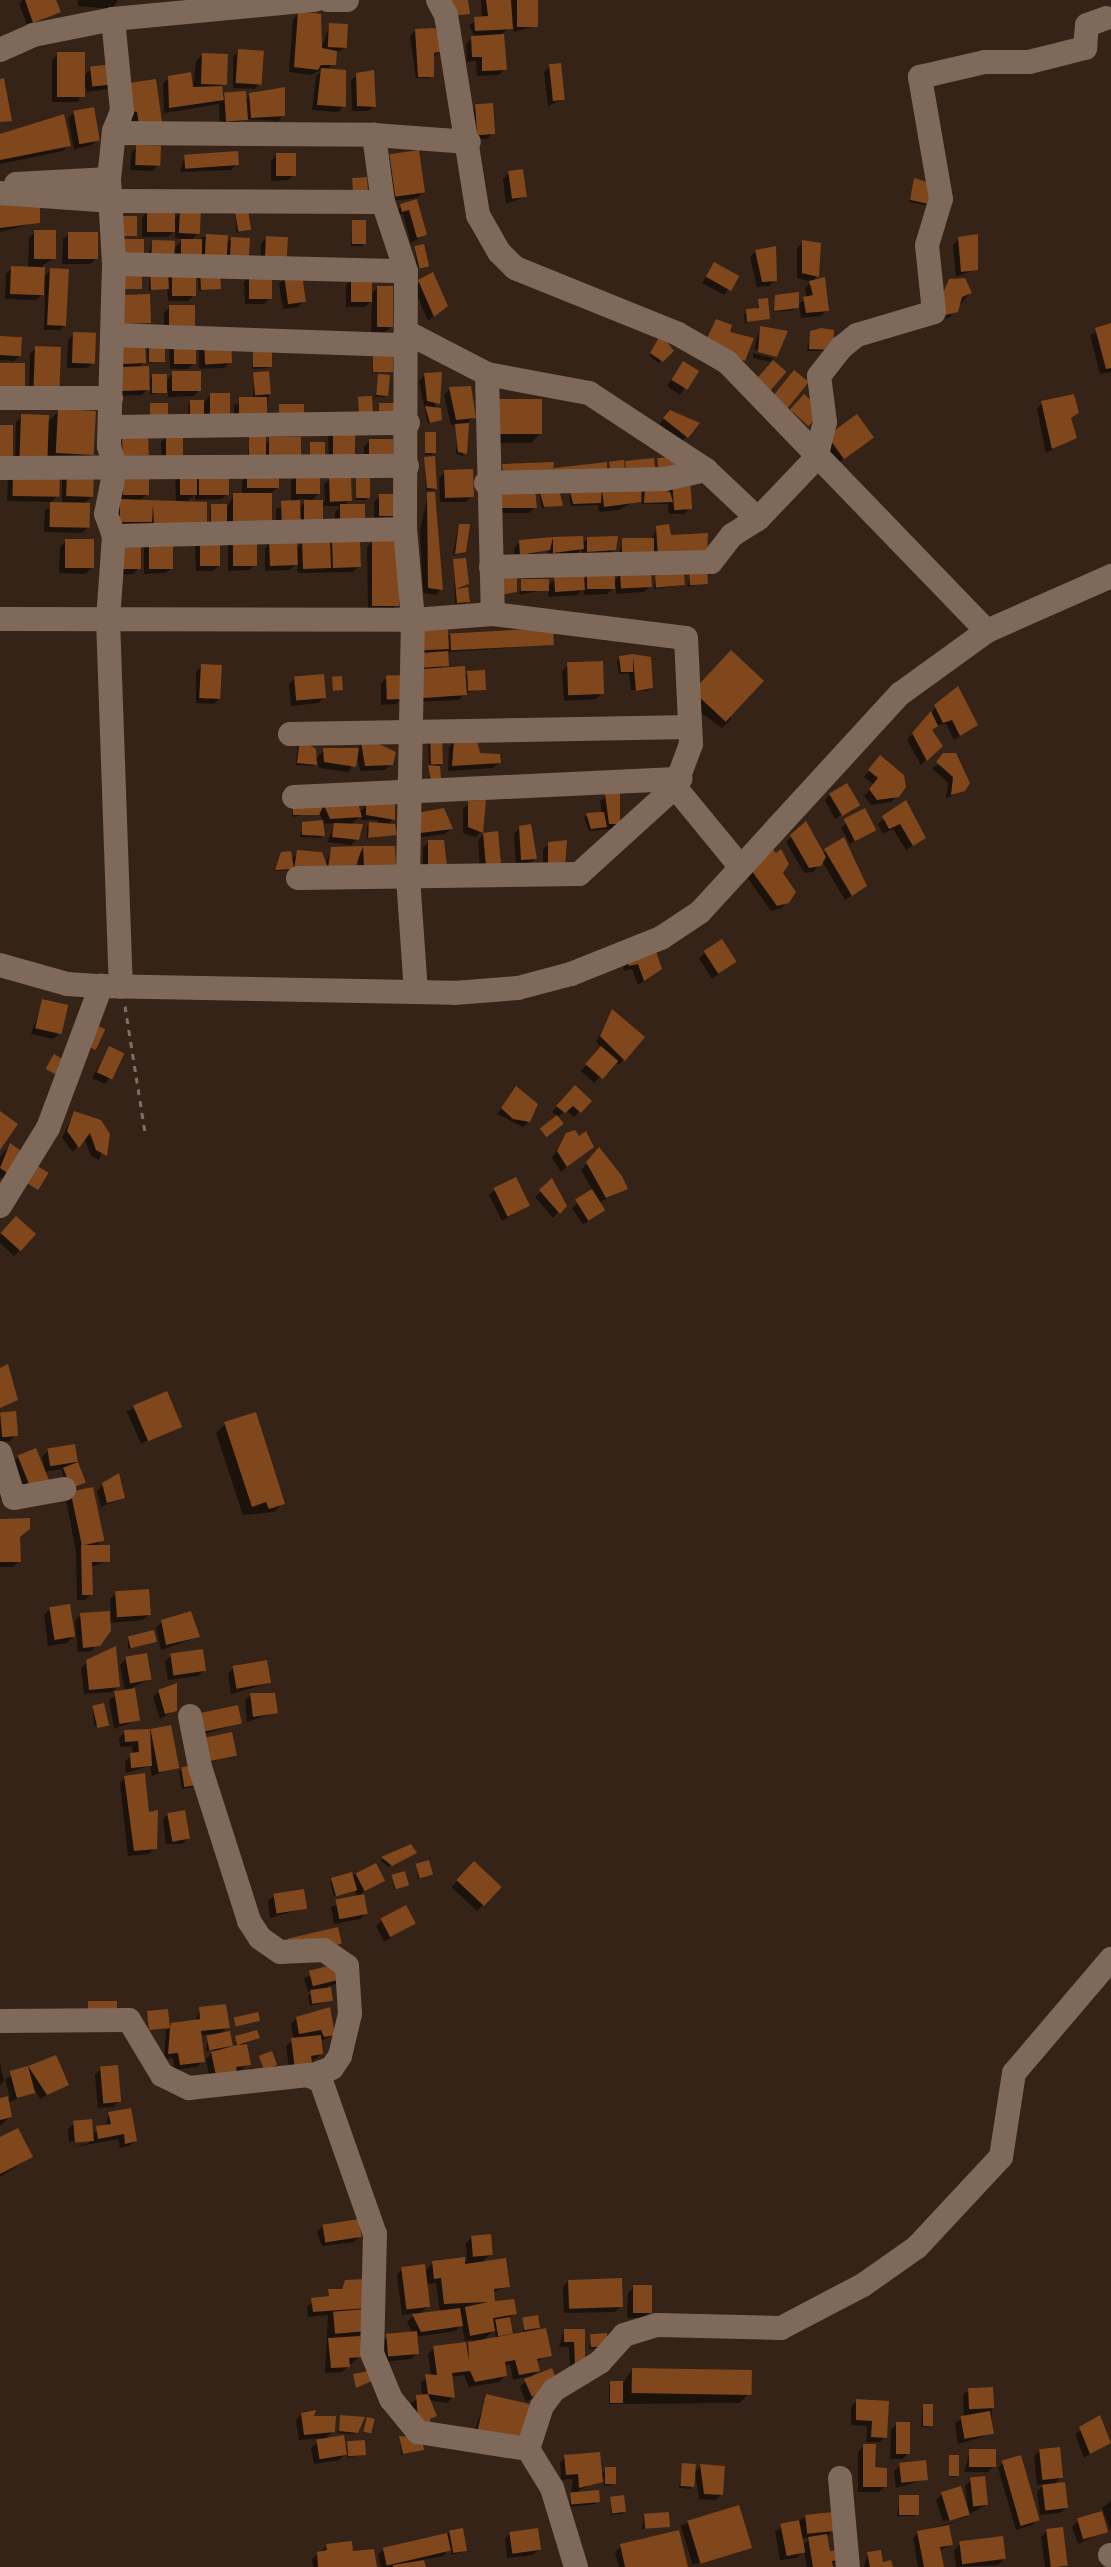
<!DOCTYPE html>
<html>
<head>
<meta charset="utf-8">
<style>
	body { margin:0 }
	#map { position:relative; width:1111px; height:2567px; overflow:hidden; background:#352317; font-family:"IBM Plex Serif",serif }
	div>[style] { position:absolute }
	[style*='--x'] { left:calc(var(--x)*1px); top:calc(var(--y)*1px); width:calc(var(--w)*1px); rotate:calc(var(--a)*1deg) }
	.shadow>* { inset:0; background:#0007; transform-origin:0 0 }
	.building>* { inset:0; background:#7f471b; transform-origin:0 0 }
	.path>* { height:3px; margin-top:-1.5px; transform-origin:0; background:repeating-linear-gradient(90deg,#7e6e63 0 6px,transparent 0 12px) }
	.minor>* { height:24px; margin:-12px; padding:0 12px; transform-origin:12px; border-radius:12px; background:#7e695b }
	span { translate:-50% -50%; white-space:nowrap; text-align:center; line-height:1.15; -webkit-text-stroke:6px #2b1a0e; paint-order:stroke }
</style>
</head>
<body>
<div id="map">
	<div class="shadow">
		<i style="clip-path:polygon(23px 0,54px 0,59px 11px,28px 27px,19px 4px)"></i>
		<i style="clip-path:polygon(78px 0,118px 0,112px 9px,78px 6px)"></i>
		<i style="clip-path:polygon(481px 0,536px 0,538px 25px,514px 32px,513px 25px,502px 34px,505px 69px,499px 75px,477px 76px,476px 61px,467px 62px,466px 44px,474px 36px,469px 25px,482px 19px)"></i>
		<i style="clip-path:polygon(299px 13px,320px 52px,330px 25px,345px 48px,335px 53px,328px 70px,344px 106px,338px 112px,312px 110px,316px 76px,323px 69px,311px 75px,289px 72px,293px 19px)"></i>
		<i style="clip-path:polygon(416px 30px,442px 51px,432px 57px,430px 78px,416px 78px,410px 36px)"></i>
		<i style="clip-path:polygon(239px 51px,260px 83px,255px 89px,233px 88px,233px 57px)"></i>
		<i style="clip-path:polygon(58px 54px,83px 77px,91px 69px,112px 67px,108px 89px,87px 92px,84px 83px,78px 102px,52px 102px,52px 60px)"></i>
		<i style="clip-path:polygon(202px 55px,225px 56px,221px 94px,244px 93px,244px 101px,250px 95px,283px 115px,278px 121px,246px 119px,220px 128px,219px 104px,164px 113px,163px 84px,169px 78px,193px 90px,196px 61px)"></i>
		<i style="clip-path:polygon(550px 66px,563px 99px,548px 106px,544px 72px)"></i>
		<i style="clip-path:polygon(357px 75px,374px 106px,368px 111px,352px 111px,351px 80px)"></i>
		<i style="clip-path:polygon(154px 81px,134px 137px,132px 118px,120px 115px)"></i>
		<i style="clip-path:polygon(476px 107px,493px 133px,487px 139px,471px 140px,470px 113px)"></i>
		<i style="clip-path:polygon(74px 113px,98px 139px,92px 145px,74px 149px,68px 118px)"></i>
		<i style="clip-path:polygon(62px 116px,68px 145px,63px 151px,0 164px,0 135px)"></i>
		<i style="clip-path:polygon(137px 147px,158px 165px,153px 171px,130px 170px,131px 153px)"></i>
		<i style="clip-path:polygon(185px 155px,237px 164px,231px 170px,180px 172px)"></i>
		<i style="clip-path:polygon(276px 155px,294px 175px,288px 180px,271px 181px,271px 161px)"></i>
		<i style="clip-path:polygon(390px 156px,423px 192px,417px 198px,390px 201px,384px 162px)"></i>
		<i style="clip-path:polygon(509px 173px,525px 197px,506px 204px,503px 179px)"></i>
		<i style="clip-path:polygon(915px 180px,927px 203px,925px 205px,909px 202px)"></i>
		<i style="clip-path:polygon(415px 201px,425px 235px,411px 243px,403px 214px,396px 216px,395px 211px)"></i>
		<i style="clip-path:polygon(0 204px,38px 222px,0 232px)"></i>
		<i style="clip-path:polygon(147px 212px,173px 220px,181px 212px,198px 233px,191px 241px,207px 236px,225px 245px,232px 239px,248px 240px,225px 264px,146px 263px,152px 242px,173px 250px,183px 239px,175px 238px,175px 230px,168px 237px,142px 237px,142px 218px)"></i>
		<i style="clip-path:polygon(236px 214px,249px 229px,247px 231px,236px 233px)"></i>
		<i style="clip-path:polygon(353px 222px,364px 244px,362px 246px,351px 246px)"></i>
		<i style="clip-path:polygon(35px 232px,53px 259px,43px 265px,42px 278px,51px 270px,66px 324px,60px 330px,44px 330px,45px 292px,36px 300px,5px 299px,6px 274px,12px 268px,28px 268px,29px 238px)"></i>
		<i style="clip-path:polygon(69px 234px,96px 259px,90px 264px,62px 264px,63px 239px)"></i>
		<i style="clip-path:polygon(267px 238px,286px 239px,260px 264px,261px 244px)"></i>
		<i style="clip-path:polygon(959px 239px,976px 269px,956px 277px,953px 245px)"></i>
		<i style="clip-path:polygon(803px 242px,817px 276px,811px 283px,827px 310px,821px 316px,801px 318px,799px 305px,794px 310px,773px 312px,776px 297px,797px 307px,804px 299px,807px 299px,805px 288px,811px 282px,797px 278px,797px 248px)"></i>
		<i style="clip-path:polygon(415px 248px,427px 265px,424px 268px,417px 269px)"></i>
		<i style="clip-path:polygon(756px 251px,775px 280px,769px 286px,757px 287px,750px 257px)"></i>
		<i style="clip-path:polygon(715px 265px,737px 277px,724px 295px,702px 283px)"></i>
		<i style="clip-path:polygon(173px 269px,194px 295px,188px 301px,168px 301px,167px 287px,149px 291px,149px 275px)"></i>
		<i style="clip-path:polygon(198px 275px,219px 288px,199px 291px)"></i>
		<i style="clip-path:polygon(250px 276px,270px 298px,264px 304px,245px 304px,244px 282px)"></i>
		<i style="clip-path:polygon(285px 278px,304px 301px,298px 307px,283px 309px,279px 284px)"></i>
		<i style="clip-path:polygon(352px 279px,370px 295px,377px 288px,391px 327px,385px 332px,371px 332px,372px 300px,365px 307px,346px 307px,346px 285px)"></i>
		<i style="clip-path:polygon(950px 281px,970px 293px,950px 317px,940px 320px,935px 307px)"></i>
		<i style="clip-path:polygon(419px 282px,440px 312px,428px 321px,414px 288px)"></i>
		<i style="clip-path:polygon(759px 301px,768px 318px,745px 323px,744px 314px,757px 310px)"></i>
		<i style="clip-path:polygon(170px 307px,194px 307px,164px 332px,164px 313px)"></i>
		<i style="clip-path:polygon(1111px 326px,1111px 372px,1100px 374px,1090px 335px)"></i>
		<i style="clip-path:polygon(760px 328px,776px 354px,754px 349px)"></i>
		<i style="clip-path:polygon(811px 333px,829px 351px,807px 351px)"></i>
		<i style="clip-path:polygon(74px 334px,93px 362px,87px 368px,67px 368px,68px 340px)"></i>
		<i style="clip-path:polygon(0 338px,20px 355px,14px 361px,0 360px)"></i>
		<i style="clip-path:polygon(659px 339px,671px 351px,659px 363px,649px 356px)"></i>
		<i style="clip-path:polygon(175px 344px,194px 363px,188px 369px,170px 369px,169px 350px)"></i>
		<i style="clip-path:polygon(204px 344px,230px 362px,224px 368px,199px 369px,199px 349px)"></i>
		<i style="clip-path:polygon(147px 347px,164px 361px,148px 363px)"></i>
		<i style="clip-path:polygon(36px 348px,58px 386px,29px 391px,30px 354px)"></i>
		<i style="clip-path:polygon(254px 349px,270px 366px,268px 368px,252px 369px)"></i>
		<i style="clip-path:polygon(114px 350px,144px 362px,138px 368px,148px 381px,153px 376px,165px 382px,173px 374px,199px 390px,194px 396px,168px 397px,168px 390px,150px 395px,150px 386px,142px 395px,109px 396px)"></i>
		<i style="clip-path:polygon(753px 353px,773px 358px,771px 362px,753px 358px)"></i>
		<i style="clip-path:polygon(374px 355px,392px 370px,372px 373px)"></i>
		<i style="clip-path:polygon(678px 369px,696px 372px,680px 395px,667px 386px)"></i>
		<i style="clip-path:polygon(254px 374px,269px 393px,265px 419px,234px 425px,234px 405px,253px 399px)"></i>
		<i style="clip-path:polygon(425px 375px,440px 420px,428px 424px,419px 381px)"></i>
		<i style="clip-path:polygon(379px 376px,387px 395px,384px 397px,375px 397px)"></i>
		<i style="clip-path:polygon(450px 389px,474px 417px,467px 423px,463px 456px,456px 454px,458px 424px,451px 425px,444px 395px)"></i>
		<i style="clip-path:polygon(210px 395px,229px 418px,189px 422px,188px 405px,205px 402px)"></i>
		<i style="clip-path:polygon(1042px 403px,1069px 419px,1075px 437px,1046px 453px,1037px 409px)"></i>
		<i style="clip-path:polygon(487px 410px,540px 434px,531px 443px,487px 443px)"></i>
		<i style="clip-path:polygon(58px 412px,93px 454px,83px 463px,48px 462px,48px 455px,40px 464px,15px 463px,16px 422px,22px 416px,47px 423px)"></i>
		<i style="clip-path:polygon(670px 413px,687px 436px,681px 442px,659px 424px)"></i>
		<i style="clip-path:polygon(334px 431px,353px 431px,329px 462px,328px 437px)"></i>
		<i style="clip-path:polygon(426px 435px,434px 452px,431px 455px,425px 455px)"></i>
		<i style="clip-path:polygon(167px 436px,181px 436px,162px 464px,161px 442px)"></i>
		<i style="clip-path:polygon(828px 437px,865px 443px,838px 463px,823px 443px)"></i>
		<i style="clip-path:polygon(250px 438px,264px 446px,270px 440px,299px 458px,247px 459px)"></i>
		<i style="clip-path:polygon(370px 441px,391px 441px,364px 464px,364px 447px)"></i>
		<i style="clip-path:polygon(425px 459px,435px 488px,433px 490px,426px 490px)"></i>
		<i style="clip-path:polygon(195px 472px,227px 494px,222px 499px,195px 500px,195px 495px,188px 500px,205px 524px,115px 527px,118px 484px,147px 494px,139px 502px,176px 503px,175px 478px)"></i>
		<i style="clip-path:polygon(445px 472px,472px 496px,466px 502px,440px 502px,439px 478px)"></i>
		<i style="clip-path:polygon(68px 473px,92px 496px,83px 505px,87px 528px,82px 533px,44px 532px,45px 510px,62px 505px,62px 479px)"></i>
		<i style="clip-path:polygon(248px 475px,277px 488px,270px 494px,271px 523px,210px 528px,210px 509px,228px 506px,234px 495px,242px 495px,242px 481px)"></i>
		<i style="clip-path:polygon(evenodd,297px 475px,319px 493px,310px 502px,325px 502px,324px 484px,330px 479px,350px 500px,343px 506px,363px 506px,335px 527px,335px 512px,341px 506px,321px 506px,322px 521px,276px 523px,276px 509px,291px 503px,291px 481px,297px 475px,298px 499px,308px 499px,298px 509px,298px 499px)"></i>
		<i style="clip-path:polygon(8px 477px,57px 496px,52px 502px,7px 501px)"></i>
		<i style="clip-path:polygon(357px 477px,368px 497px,366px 500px,355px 500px)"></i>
		<i style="clip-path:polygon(673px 483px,690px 508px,684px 514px,669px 514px,668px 504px,642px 504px,643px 497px,619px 510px,599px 512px,598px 505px,571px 506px,569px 495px,602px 490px,639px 495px,645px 489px,667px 494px)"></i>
		<i style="clip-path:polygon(539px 491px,560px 505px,542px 508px)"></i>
		<i style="clip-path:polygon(498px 492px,535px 507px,529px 513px,496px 513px)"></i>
		<i style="clip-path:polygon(428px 494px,441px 589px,436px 595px,423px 593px,420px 530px)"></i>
		<i style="clip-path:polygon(380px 496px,400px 496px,395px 521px,374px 521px,374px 502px)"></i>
		<i style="clip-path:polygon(460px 526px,464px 551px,453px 555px,458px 528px)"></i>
		<i style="clip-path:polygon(657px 528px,670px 538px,706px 535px,647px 560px,616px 562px,623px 541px,651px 540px)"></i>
		<i style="clip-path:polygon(234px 537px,255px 564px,250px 570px,228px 571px,228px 543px)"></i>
		<i style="clip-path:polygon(581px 538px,583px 543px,588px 539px,614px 549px,608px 555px,582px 557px,582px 548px,576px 554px,548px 557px,548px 549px,515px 560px,514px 548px,520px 542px)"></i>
		<i style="clip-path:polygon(201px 540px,219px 565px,213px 571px,196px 571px,195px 546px)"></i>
		<i style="clip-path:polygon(66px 541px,91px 568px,86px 574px,59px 573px,60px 547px)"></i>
		<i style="clip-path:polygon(150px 541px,172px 568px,166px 573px,144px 574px,144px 547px)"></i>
		<i style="clip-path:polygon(373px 541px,398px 604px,392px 610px,368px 611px,367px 547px)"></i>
		<i style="clip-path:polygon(270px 542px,295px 549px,303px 542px,358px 542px,359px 566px,353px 572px,298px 573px,297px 563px,290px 570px,265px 571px,265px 548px)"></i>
		<i style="clip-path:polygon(114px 548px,139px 568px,133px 574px,115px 575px)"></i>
		<i style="clip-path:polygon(454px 561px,464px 586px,455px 591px,466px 590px,466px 603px,455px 604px)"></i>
		<i style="clip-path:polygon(621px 574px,650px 586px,644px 592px,616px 594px,616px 586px,607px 594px,584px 595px,583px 589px,577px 595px,548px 597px,549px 589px,519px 595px,522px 584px,547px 587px,555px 580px,584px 580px,588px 576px,613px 582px)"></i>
		<i style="clip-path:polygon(690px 574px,706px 583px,688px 587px)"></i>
		<i style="clip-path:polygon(656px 577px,683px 585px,654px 589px)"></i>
		<i style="clip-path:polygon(451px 635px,552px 645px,446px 652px,442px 669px,464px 677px,468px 673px,484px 689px,465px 693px,459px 700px,414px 702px,418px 638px)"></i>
		<i style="clip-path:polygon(731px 653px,731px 719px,722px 728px,689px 704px)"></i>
		<i style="clip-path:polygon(633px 656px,651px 688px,647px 691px,631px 690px,629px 673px,619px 674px,617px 660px)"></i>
		<i style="clip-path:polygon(568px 665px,602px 693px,596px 699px,564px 701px,562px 671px)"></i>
		<i style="clip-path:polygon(202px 666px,220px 698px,214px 704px,196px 703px,196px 672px)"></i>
		<i style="clip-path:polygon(295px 678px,324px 698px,318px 703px,291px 706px,289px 684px)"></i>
		<i style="clip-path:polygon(386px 678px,402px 698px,396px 704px,381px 705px,381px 684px)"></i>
		<i style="clip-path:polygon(936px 707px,976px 725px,954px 740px,946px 724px,936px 725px,931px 731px,941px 745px,921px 765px,907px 740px)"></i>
		<i style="clip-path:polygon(440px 738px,441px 764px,430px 789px,428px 741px)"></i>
		<i style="clip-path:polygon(455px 741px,478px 755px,499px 762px,493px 768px,448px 771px,449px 747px)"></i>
		<i style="clip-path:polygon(298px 744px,315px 760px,324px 750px,356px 750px,362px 744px,391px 764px,385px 770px,360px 771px,357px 754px,349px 772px,319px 768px,318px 761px,313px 766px,296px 765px)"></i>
		<i style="clip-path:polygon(955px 755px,963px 789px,946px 799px,948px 783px,932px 768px)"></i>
		<i style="clip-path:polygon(875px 764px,897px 796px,891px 802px,871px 805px,864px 796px,874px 785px,864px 777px)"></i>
		<i style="clip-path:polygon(830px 794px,857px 805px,835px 819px,825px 800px)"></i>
		<i style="clip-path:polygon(606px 796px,618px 823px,612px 829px,589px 831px,584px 817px,602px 814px,600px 801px)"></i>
		<i style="clip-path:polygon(292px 802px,359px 813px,367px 805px,393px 819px,387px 826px,395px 834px,367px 839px,367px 827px,378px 825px,378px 820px,361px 820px,361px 815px,351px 825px,357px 839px,351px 845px,327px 842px,336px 823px,322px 824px,321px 838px,300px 837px,303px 824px,323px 822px,319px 812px,292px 817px)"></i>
		<i style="clip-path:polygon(469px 803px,481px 832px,475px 837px,463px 833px,463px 809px)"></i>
		<i style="clip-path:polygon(906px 803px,924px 838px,906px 850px,893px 829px,883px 834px,878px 824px)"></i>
		<i style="clip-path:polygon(412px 821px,451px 829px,445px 834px,415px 838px)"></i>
		<i style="clip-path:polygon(847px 823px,870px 832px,850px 844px,841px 828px)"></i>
		<i style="clip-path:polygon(805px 824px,822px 854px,843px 840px,859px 891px,845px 900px,822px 861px,813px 872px,804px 873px,786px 842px)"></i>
		<i style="clip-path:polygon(520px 828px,535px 859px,529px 864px,516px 865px,514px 834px)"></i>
		<i style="clip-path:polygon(484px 834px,499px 864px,480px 872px,478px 840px)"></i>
		<i style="clip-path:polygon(429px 842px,440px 871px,423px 871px,423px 847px)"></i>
		<i style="clip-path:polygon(549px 844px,563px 868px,543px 875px,543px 849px)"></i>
		<i style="clip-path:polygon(364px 848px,393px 848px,359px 871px,358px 854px)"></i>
		<i style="clip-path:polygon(332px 849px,353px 867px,274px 871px,281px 854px,291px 860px,298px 853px,325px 864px)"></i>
		<i style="clip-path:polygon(751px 868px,780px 873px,788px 902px,781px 908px,771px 911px,745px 874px)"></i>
		<i style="clip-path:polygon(705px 953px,735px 962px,712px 979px,699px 958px)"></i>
		<i style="clip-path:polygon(628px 955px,660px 969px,638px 985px,632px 969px,624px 971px,622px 961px)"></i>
		<i style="clip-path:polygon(43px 1002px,59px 1034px,53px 1039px,31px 1034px)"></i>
		<i style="clip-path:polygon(612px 1012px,624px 1059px,619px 1065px,615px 1061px,594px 1083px,581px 1071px,602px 1048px,596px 1042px)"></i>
		<i style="clip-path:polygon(109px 1048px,110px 1078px,105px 1084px,92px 1078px)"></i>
		<i style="clip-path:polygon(575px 1087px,589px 1101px,574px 1117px,566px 1110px,558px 1117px,552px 1112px)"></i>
		<i style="clip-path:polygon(516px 1089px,529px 1121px,523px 1127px,497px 1114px)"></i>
		<i style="clip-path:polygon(74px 1113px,108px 1135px,99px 1160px,91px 1156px,84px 1138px,73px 1152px,62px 1138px)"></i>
		<i style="clip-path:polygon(567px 1134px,585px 1153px,561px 1172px,552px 1158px)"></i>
		<i style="clip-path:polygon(10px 1145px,24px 1156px,5px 1181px,0 1177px,0 1157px)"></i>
		<i style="clip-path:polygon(599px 1151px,626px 1189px,598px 1203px,603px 1210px,583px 1225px,572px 1208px,593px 1191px,581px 1170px)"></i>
		<i style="clip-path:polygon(552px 1181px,564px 1205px,553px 1218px,535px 1197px)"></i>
		<i style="clip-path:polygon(495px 1190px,528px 1206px,502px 1221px,489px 1195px)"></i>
		<i style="clip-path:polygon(16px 1218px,34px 1234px,14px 1256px,0 1243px,0 1236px)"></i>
		<i style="left:166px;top:1394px;width:35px;height:43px;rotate:66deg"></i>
		<i style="clip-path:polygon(0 1415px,16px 1435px,10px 1441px,0 1442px)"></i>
		<i style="clip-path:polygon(225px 1424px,283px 1503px,274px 1512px,243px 1515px,216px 1433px)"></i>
		<i style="clip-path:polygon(48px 1451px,76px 1462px,84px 1483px,68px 1490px,61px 1469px,43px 1472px,24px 1492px,13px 1462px,19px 1456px,45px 1470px,42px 1457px)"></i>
		<i style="clip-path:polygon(103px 1485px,123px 1498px,101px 1507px,97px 1491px)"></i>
		<i style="clip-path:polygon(72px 1494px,102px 1540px,95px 1547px,108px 1561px,90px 1567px,91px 1594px,85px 1600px,77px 1600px,76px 1552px,66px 1500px)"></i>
		<i style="clip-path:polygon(0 1521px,18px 1537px,19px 1561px,13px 1567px,0 1567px)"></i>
		<i style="clip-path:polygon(116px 1593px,149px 1614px,143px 1620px,109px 1623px,92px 1651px,78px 1652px,75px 1621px,81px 1615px,111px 1613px,110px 1599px)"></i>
		<i style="clip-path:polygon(50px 1609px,73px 1637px,67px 1643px,48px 1646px,44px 1615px)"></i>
		<i style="clip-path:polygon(162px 1622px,198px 1637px,161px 1650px,156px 1628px)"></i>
		<i style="clip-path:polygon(128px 1637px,155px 1642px,128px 1649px)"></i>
		<i style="clip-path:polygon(171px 1656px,204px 1670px,198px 1676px,168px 1680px,165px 1661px)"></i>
		<i style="clip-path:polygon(126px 1659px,150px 1679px,133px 1687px,138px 1720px,114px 1729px,109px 1699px,125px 1692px,120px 1665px)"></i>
		<i style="clip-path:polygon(87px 1662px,118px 1686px,112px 1692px,84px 1694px,81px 1668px)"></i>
		<i style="clip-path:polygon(234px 1668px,269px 1683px,231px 1694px,228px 1673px)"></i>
		<i style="clip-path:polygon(159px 1691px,175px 1710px,160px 1719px,153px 1697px)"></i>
		<i style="clip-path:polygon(251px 1695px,276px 1712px,247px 1722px,245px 1700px)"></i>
		<i style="clip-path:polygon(93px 1708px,107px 1723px,94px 1726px)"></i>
		<i style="clip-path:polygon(188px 1722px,240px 1723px,191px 1738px)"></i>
		<i style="clip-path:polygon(170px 1727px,176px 1767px,152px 1776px,150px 1766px,126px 1773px,125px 1761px,133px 1755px,132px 1746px,120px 1747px,119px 1738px,125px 1732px)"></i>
		<i style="clip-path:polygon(199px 1746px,235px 1754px,203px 1765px)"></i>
		<i style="clip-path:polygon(193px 1767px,194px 1787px,182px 1789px,179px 1771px)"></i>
		<i style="clip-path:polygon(125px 1777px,148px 1814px,155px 1848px,149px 1854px,128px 1856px,120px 1783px)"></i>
		<i style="clip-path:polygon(168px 1814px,188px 1838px,182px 1844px,166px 1844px,163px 1820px)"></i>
		<i style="clip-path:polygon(410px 1847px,413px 1855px,388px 1867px,380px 1860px)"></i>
		<i style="left:474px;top:1863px;width:35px;height:33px;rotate:43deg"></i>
		<i style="clip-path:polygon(417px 1866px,431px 1873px,418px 1879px)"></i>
		<i style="clip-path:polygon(356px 1874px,382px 1881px,362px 1893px,366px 1913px,360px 1919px,334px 1924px,331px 1907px,358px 1898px,354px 1889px,334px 1896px,330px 1882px)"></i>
		<i style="clip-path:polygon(393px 1877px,407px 1884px,394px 1890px)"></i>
		<i style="clip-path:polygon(274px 1896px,305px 1908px,270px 1918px,268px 1901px)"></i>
		<i style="clip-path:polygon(382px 1920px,414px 1924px,384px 1942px,376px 1926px)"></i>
		<i style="clip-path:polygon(339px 1965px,336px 1984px,328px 1986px,331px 2000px,310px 2006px,308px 1996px,314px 1990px,308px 1992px,304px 1978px)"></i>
		<i style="clip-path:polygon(200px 2009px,228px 2027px,220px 2034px,230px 2045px,225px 2051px,235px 2049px,236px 2038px,258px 2038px,245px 2043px,249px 2064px,212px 2090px,206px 2059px,216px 2049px,206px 2051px,209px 2034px,200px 2036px,203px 2061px,197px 2067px,174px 2070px,173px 2058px,164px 2059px,166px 2030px,195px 2022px)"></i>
		<i style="clip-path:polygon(297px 2018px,333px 2035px,319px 2042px,321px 2054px,315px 2059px,290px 2074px,286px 2046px,294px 2040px,291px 2024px)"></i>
		<i style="clip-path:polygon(0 2063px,4px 2081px,0 2085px)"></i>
		<i style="clip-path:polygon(29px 2067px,66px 2084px,40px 2099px,35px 2090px,8px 2103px,10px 2117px,0 2126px,0 2100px,10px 2098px,5px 2079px)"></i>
		<i style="clip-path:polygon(101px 2069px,119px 2101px,113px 2107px,98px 2108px,95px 2075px)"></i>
		<i style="clip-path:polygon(109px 2114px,135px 2141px,129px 2146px,120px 2148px,118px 2139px,70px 2148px,89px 2143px,89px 2139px,69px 2142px,68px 2129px,74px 2123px,92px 2134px,105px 2127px)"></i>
		<i style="clip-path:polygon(0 2139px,31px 2157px,0 2177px)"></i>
		<i style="clip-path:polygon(323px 2226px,360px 2236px,354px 2242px,322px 2246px,317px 2232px)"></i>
		<i style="clip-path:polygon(evenodd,472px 2237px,491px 2254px,483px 2261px,508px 2286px,492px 2293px,494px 2303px,514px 2313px,508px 2319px,511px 2336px,523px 2334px,523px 2319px,538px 2327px,533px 2332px,549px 2355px,536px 2362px,538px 2370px,528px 2380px,549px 2388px,526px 2402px,520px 2387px,530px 2376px,513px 2380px,510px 2364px,503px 2366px,505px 2376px,499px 2382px,469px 2387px,464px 2375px,450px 2377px,452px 2398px,447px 2403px,428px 2400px,434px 2416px,414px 2436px,411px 2403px,422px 2396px,421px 2382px,431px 2376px,428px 2354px,434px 2348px,465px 2347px,473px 2339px,465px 2341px,462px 2325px,455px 2331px,415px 2337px,417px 2353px,411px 2359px,383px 2362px,381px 2342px,387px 2337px,413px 2334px,407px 2322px,416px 2313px,402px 2315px,397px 2275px,402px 2269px,424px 2272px,433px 2263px,467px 2262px,466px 2243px,472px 2237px,436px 2283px,440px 2312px,419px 2315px,428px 2306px,426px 2284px,436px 2283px,472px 2237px,495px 2329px,496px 2339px,483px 2341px,495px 2329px)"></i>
		<i style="clip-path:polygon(363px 2281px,365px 2330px,358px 2337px,360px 2356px,342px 2372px,325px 2373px,328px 2315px,308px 2317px,307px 2306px,338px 2292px,346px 2282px)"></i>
		<i style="clip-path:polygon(569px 2281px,621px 2306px,615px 2312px,564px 2313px,563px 2287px)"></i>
		<i style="clip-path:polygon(634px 2287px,650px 2312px,644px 2318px,627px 2318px,628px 2293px)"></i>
		<i style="clip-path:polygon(564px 2331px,583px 2331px,583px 2364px,570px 2370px,569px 2347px,559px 2347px)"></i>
		<i style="clip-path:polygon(591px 2336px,604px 2348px,589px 2349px)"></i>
		<i style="clip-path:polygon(632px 2370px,749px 2393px,740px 2403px,609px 2404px,609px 2385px,623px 2383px)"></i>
		<i style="clip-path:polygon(969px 2390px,992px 2407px,992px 2434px,958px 2444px,955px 2423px,964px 2417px,963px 2395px)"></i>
		<i style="clip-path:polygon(487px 2397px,537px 2408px,472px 2437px)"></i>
		<i style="clip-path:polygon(857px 2401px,885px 2437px,880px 2442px,866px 2442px,867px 2426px,851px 2425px,851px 2407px)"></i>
		<i style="clip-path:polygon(923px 2406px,930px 2425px,928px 2427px,921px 2427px)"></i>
		<i style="clip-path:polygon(302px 2414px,333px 2431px,323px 2441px,344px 2448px,348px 2445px,364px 2454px,347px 2458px,346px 2453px,339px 2460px,314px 2464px,311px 2448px,321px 2438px,299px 2440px,296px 2420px)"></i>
		<i style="clip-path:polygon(341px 2417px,357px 2432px,354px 2434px,338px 2433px)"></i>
		<i style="clip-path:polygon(1099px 2418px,1111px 2441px,1084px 2458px,1075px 2434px)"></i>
		<i style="clip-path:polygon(897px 2424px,908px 2453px,903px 2459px,890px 2459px,891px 2429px)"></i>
		<i style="clip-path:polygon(400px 2438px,422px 2449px,401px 2455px)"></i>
		<i style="clip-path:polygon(863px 2446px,885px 2486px,879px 2492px,858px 2492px,858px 2452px)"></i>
		<i style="clip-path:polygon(1040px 2450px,1061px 2477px,1053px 2485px,1066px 2508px,1060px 2513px,1040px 2515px,1037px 2492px,1045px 2484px,1037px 2485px,1034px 2456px)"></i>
		<i style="clip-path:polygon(970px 2452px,994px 2466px,988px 2472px,964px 2472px)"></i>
		<i style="clip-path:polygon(565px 2457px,600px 2475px,606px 2469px,612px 2485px,604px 2486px,604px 2478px,578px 2491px,596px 2504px,569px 2507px,573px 2479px,561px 2480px,560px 2463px)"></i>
		<i style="clip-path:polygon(950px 2457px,958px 2474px,956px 2477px,949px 2477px)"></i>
		<i style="clip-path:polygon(1003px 2463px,1038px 2519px,1032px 2525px,1016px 2530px,998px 2468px)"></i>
		<i style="clip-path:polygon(683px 2465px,692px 2486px,690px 2489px,679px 2488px)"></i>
		<i style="clip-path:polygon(900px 2465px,926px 2479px,896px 2488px,894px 2471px)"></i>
		<i style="clip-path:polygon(701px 2466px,721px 2495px,715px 2500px,699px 2499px,695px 2472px)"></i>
		<i style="clip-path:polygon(971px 2480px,986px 2505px,963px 2518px,943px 2521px,936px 2500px,942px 2494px,968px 2509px,965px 2486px)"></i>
		<i style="clip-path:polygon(900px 2497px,917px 2514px,914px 2516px,897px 2516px)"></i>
		<i style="clip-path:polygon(611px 2499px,624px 2512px,622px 2514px,611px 2515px)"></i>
		<i style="clip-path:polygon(1111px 2501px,1111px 2532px,1102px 2508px)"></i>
		<i style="left:738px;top:2508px;width:41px;height:60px;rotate:73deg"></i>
		<i style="clip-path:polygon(644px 2515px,668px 2526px,642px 2529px)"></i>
		<i style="clip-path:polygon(evenodd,806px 2517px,833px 2530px,826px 2537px,829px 2553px,838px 2559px,831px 2567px,807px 2567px,804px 2550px,797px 2558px,780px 2560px,775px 2531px,806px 2517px,810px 2538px,802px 2546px,800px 2539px,810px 2538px)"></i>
		<i style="clip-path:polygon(962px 2519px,947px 2525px,951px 2544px,939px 2551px,942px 2567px,918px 2567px,913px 2538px,918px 2533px)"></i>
		<i style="clip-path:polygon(1078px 2521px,1106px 2531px,1078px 2544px,1072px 2527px)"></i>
		<i style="clip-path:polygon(1047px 2531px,1065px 2566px,1064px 2567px,1045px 2567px,1041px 2537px)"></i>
		<i style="clip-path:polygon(450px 2533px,462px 2552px,452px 2555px,450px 2548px,443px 2556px,422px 2560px,425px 2567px,381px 2567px,378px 2555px,384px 2549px)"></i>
		<i style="clip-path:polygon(510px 2533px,539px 2549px,533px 2555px,507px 2558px,505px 2539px)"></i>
		<i style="clip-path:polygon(960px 2544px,1004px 2559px,998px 2565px,956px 2567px,954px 2550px)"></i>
		<i style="clip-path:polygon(327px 2546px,352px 2553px,375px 2567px,313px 2567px,312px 2559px)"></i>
		<i style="clip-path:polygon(621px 2546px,688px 2567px,619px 2567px,615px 2552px)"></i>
		<i style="clip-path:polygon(868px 2554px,882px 2564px,891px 2567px,864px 2567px)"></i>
	</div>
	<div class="building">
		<i style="clip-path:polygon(25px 0,56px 0,61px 12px,33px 23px)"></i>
		<i style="clip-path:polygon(449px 0,468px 0,470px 14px,451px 16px)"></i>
		<i style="clip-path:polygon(486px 0,511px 0,513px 29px,475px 31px,474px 17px,488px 16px)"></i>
		<i style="left:517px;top:0;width:21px;height:27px"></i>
		<i style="clip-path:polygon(298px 11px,321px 14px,322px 48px,337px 51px,336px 65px,321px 65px,318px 70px,294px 67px)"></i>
		<i style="left:329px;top:23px;width:19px;height:24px;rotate:3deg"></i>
		<i style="clip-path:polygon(435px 28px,444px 51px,434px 53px,434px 77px,418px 77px,415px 29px)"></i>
		<i style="clip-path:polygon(504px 34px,507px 70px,482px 71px,482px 57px,472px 57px,471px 36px)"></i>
		<i style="left:238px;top:49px;width:26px;height:34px;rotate:4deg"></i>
		<i style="left:57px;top:52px;width:28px;height:45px"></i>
		<i style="left:202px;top:53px;width:26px;height:31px;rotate:2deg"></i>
		<i style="left:561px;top:63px;width:37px;height:12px;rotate:84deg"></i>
		<i style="left:114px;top:64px;width:20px;height:24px;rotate:84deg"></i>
		<i style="clip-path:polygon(321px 68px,346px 70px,346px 107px,317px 105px)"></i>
		<i style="clip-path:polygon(374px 70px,376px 107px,357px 106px,356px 73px)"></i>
		<i style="clip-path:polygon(191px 72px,193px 87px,222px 86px,224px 100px,169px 108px,168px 76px)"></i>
		<i style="clip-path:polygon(4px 78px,12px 121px,0 122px,0 79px)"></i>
		<i style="clip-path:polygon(156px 79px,163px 129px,140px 132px,137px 112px,126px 110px,122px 84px)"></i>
		<i style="clip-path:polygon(285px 87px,285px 116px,251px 118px,249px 93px)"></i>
		<i style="left:246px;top:91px;width:29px;height:22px;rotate:86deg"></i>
		<i style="left:493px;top:103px;width:31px;height:18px;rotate:86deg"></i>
		<i style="left:94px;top:107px;width:34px;height:21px;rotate:80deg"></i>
		<i style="clip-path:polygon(64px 114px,71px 146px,0 160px,0 134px)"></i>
		<i style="left:136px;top:145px;width:25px;height:20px;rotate:2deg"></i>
		<i style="left:419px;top:150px;width:43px;height:30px;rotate:82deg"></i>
		<i style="left:238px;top:151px;width:14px;height:54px;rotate:86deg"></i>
		<i style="left:276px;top:153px;width:20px;height:23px"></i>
		<i style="left:523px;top:169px;width:28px;height:15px;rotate:82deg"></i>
		<i style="left:367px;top:177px;width:16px;height:15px;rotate:86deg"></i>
		<i style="clip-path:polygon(914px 178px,931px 183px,929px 204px,910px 200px)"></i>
		<i style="clip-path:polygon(417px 199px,427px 235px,417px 238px,409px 210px,402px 212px,400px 204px)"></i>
		<i style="clip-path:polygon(0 201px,40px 207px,40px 223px,0 228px)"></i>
		<i style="left:147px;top:210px;width:28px;height:22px"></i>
		<i style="left:180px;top:210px;width:21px;height:23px;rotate:3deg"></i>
		<i style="left:248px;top:210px;width:20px;height:13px;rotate:81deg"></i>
		<i style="left:120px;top:216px;width:17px;height:20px"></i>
		<i style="left:366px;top:220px;width:24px;height:14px;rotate:90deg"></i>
		<i style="left:34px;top:230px;width:22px;height:29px"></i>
		<i style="left:68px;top:232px;width:30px;height:27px"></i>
		<i style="left:206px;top:234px;width:22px;height:24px;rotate:3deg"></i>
		<i style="clip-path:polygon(978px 234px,978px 270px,961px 272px,958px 237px)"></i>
		<i style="left:266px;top:236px;width:22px;height:23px;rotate:3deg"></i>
		<i style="left:231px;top:237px;width:19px;height:22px;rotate:3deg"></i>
		<i style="left:144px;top:239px;width:14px;height:21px;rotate:90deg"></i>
		<i style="left:181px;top:239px;width:21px;height:19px"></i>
		<i style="left:152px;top:240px;width:23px;height:18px;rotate:2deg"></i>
		<i style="clip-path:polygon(802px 240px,821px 243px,819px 277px,802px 273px)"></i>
		<i style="left:424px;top:244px;width:23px;height:10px;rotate:77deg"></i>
		<i style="clip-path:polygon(776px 246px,777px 281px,762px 282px,755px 250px)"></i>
		<i style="left:714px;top:262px;width:29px;height:17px;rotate:29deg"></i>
		<i style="left:11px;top:266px;width:34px;height:28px;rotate:2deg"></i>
		<i style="left:196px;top:267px;width:29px;height:24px;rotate:90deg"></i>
		<i style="left:50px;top:268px;width:19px;height:57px;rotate:3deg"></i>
		<i style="left:168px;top:270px;width:19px;height:18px;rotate:87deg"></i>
		<i style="left:220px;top:270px;width:19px;height:20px;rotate:87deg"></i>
		<i style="left:121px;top:271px;width:21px;height:18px"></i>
		<i style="clip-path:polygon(433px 272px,448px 306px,434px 317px,418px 280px)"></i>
		<i style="left:249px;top:274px;width:23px;height:25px"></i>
		<i style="left:302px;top:274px;width:28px;height:18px;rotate:82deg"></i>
		<i style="left:372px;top:276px;width:26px;height:21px;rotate:90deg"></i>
		<i style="clip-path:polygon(825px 277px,829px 311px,806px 313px,803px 297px,813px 295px,809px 281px)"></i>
		<i style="clip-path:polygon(965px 278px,972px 293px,962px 297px,958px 312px,946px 315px,940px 300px,949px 279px)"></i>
		<i style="left:377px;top:286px;width:16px;height:41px"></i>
		<i style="clip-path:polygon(799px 292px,799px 308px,774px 311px,775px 295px)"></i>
		<i style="left:150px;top:294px;width:29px;height:30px;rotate:88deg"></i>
		<i style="clip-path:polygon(768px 298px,770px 319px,747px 322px,746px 309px,759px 308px,758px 299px)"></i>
		<i style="left:169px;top:305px;width:26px;height:22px"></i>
		<i style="clip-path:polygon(716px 319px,732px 325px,730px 332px,754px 338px,745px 361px,703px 347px)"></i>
		<i style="clip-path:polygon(1111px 323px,1111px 368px,1106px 369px,1095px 328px)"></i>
		<i style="clip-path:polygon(760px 326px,788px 331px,777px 357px,758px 352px)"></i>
		<i style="clip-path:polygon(821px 328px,834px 330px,833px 350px,809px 349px,810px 331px)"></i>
		<i style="left:73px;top:332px;width:23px;height:31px;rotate:2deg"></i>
		<i style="clip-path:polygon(661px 334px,674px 351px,663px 362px,650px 353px)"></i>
		<i style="left:0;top:336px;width:22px;height:19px;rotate:3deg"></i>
		<i style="left:231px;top:341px;width:22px;height:27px;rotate:87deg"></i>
		<i style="left:145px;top:342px;width:21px;height:26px;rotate:87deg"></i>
		<i style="left:149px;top:342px;width:16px;height:20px"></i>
		<i style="left:174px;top:342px;width:22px;height:22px"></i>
		<i style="left:35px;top:346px;width:26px;height:40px;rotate:2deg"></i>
		<i style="left:253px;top:347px;width:19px;height:20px"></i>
		<i style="left:373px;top:353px;width:20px;height:19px"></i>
		<i style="left:773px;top:360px;width:18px;height:26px;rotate:41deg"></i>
		<i style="left:683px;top:361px;width:19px;height:22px;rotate:32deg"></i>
		<i style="left:0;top:363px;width:25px;height:24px"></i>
		<i style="left:149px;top:366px;width:24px;height:35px;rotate:88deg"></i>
		<i style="left:794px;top:370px;width:19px;height:35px;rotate:39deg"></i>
		<i style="left:201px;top:371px;width:20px;height:29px;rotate:90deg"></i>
		<i style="left:269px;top:371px;width:23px;height:16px;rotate:85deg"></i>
		<i style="clip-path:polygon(442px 372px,440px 404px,427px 401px,424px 373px)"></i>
		<i style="left:152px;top:374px;width:15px;height:19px"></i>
		<i style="left:378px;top:374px;width:12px;height:21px;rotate:5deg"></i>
		<i style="clip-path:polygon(471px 386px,476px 418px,456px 420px,449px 387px)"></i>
		<i style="left:210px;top:393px;width:20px;height:26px"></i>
		<i style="left:804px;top:394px;width:25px;height:21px;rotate:42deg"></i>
		<i style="clip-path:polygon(1074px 394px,1079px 413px,1071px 418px,1077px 438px,1052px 449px,1041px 401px)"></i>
		<i style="left:372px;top:396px;width:22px;height:14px;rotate:87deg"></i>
		<i style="left:239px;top:397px;width:28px;height:23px"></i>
		<i style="left:496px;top:399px;width:46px;height:35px"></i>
		<i style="left:204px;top:400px;width:20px;height:14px;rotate:90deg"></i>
		<i style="left:150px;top:403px;width:18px;height:17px"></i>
		<i style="left:379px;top:403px;width:16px;height:15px"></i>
		<i style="left:279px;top:404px;width:25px;height:15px"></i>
		<i style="clip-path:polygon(425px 406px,441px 408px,442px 420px,430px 423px)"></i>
		<i style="left:58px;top:409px;width:38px;height:44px;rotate:3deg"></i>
		<i style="clip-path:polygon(670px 410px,700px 423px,688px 438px,663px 418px)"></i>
		<i style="left:21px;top:414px;width:28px;height:44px;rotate:2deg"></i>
		<i style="left:857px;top:414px;width:29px;height:37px;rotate:54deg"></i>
		<i style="clip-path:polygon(469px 423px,467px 454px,458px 452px,455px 424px)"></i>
		<i style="left:0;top:425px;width:13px;height:33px"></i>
		<i style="left:333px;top:429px;width:22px;height:28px"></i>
		<i style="left:148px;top:432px;width:23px;height:26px;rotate:88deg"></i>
		<i style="left:436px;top:432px;width:21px;height:11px;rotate:90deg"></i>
		<i style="left:166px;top:434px;width:17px;height:26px"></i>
		<i style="left:249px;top:436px;width:17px;height:21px"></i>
		<i style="left:301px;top:437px;width:22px;height:32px;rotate:90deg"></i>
		<i style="left:369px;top:439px;width:24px;height:20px"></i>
		<i style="left:325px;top:442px;width:14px;height:15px;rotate:90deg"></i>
		<i style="clip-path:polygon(435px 456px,437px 489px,427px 488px,424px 457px)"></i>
		<i style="left:676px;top:456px;width:17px;height:19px;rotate:83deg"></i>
		<i style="left:654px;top:458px;width:19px;height:29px;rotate:84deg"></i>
		<i style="left:624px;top:460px;width:18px;height:15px;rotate:84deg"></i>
		<i style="clip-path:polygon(554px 462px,553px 473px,504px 480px,502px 464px)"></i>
		<i style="clip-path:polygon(607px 462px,607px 478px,555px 478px,554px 468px)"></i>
		<i style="left:199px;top:468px;width:30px;height:27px"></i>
		<i style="left:13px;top:469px;width:47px;height:27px;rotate:1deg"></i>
		<i style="left:473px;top:469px;width:28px;height:29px;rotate:88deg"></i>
		<i style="left:180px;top:470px;width:17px;height:25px"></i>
		<i style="left:67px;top:471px;width:27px;height:25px;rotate:2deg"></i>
		<i style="left:279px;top:472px;width:16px;height:32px;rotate:90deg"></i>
		<i style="left:296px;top:473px;width:24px;height:21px"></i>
		<i style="left:356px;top:475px;width:14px;height:23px"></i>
		<i style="left:149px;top:476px;width:19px;height:26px;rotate:90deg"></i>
		<i style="left:351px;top:476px;width:25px;height:22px;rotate:88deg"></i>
		<i style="left:690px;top:478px;width:31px;height:18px;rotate:86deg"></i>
		<i style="clip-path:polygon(622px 485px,642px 485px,641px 502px,604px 507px,602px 488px,601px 503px,573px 504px,570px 491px)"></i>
		<i style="clip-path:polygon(645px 487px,670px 492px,673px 502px,644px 503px)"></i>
		<i style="clip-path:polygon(535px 489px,537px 508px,501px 508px,497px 490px)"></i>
		<i style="clip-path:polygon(539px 489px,559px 489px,563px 506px,544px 507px)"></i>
		<i style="clip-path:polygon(427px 492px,435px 492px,443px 590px,428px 588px)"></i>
		<i style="left:233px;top:493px;width:39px;height:32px"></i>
		<i style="left:379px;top:494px;width:23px;height:22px"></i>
		<i style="clip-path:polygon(120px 499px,207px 502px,207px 525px,154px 526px,153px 505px,152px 522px,120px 522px)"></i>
		<i style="left:300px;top:500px;width:25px;height:19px;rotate:88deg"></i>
		<i style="left:304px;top:500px;width:19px;height:23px"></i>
		<i style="left:50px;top:502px;width:40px;height:25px;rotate:1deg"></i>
		<i style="left:211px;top:504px;width:16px;height:23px"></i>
		<i style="left:340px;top:504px;width:25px;height:18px"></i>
		<i style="clip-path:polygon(459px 524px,470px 524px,466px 552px,455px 554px)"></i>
		<i style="clip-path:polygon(669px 524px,671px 535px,708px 533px,707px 554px,658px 557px,656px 526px)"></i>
		<i style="left:233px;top:535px;width:24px;height:31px"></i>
		<i style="clip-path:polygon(583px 536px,584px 549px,553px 553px,553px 537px,550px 550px,520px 555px,519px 540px,553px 537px)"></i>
		<i style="clip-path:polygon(618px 536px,616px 550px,587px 552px,587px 537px)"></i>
		<i style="left:200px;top:538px;width:20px;height:28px"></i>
		<i style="left:654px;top:538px;width:17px;height:32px;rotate:90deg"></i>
		<i style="left:65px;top:539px;width:29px;height:29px"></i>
		<i style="left:141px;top:539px;width:30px;height:22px;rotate:90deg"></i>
		<i style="left:149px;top:539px;width:24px;height:30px"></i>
		<i style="left:297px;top:539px;width:26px;height:28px;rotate:88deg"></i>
		<i style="left:330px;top:539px;width:29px;height:28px;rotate:88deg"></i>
		<i style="left:372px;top:539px;width:27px;height:67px"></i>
		<i style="left:360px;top:540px;width:27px;height:28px;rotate:88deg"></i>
		<i style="clip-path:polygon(466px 558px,469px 584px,456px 589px,468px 587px,470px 602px,457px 603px,453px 559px)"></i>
		<i style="left:651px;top:570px;width:17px;height:31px;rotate:87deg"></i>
		<i style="left:707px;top:570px;width:14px;height:18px;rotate:86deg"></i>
		<i style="left:615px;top:572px;width:17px;height:28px;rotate:90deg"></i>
		<i style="left:684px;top:573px;width:12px;height:29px;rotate:85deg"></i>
		<i style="left:584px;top:575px;width:15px;height:30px;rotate:86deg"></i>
		<i style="clip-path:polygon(500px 578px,517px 578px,517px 592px,499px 595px)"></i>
		<i style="left:549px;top:579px;width:12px;height:28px;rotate:90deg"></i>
		<i style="left:553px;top:628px;width:17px;height:103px;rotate:87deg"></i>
		<i style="left:448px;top:629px;width:20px;height:25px;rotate:87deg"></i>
		<i style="left:731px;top:650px;width:45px;height:56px;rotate:43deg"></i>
		<i style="left:448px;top:651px;width:15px;height:27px;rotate:86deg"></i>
		<i style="clip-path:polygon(633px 654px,651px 657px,653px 688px,636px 691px,633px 657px,633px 672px,621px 672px,619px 656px)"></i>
		<i style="left:603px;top:661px;width:33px;height:36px;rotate:88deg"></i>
		<i style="left:201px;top:664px;width:21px;height:34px;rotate:3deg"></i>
		<i style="left:465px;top:666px;width:29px;height:47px;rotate:86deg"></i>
		<i style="left:485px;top:670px;width:20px;height:18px;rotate:87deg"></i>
		<i style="left:324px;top:674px;width:24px;height:30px;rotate:85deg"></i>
		<i style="left:403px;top:675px;width:24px;height:17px;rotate:88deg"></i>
		<i style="left:342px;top:676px;width:14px;height:10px;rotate:86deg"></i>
		<i style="clip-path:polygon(958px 686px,978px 725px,960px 736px,952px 720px,943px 723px,934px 705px)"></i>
		<i style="clip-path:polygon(931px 711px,938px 726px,932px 730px,943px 746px,927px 761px,912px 733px)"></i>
		<i style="left:442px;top:736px;width:28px;height:12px;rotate:88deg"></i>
		<i style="clip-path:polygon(476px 736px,480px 753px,500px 754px,501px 763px,452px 766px,454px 739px)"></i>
		<i style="clip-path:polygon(300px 739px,316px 749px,317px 765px,297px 763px)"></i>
		<i style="clip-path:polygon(370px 740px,396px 752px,393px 765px,365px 766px,361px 742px)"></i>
		<i style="clip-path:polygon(323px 748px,359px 748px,356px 767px,324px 762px)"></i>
		<i style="clip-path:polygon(943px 753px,956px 753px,970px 783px,965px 791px,951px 795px,953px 777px,936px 762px)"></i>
		<i style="clip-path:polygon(880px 755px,904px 775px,906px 787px,899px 797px,877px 800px,869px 789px,878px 778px,868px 770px)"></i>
		<i style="clip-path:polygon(428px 765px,440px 766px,442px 788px,432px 787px)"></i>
		<i style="left:847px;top:783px;width:26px;height:21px;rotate:59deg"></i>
		<i style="clip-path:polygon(620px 791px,620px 824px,609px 824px,605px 794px)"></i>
		<i style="clip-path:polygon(292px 800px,324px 805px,319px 815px,293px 815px)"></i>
		<i style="clip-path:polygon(486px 800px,483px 833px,498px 831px,501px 864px,486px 867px,483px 833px,468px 827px,468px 801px)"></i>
		<i style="clip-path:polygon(906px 800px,926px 838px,913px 846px,900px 824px,889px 829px,882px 816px)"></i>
		<i style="clip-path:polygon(358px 803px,362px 817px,330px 819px,324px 805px)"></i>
		<i style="clip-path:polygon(366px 803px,395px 803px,395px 820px,366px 815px)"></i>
		<i style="clip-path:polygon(444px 808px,453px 829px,420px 833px,417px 813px)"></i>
		<i style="left:865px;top:808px;width:25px;height:24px;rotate:63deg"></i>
		<i style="clip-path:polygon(604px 812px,607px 827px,591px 829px,586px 813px)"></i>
		<i style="clip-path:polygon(323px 820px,325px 836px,302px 835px,302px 822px)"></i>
		<i style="clip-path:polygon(806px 821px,826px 857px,821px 866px,809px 868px,790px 835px)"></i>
		<i style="clip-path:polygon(369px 822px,395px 824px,397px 835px,368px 838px)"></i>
		<i style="clip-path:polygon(334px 823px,363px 824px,359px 840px,332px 837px)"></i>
		<i style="clip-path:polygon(531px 824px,537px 859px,521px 860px,519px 826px)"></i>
		<i style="clip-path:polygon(844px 837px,867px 886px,852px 896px,824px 849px)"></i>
		<i style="clip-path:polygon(428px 840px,444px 840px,447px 866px,428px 866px)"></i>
		<i style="clip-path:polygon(567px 840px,565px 869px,548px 870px,548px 842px)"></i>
		<i style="clip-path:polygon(363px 846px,395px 846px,396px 866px,364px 866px,363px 846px,355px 868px,328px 868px,331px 847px)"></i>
		<i style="clip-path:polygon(772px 848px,776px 853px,781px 849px,789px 864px,783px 873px,796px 892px,789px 903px,777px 906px,749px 867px)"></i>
		<i style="clip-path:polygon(297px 850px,322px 852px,328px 868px,294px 869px)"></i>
		<i style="clip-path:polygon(291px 851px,294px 869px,275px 870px,281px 852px)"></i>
		<i style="left:722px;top:939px;width:27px;height:22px;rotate:57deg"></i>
		<i style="clip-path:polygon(653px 942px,662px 969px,644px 981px,638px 964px,629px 966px,626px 954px)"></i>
		<i style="left:42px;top:999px;width:27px;height:30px;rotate:13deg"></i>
		<i style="clip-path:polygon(612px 1009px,645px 1037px,625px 1061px,600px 1036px)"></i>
		<i style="left:90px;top:1022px;width:17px;height:23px;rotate:25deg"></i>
		<i style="left:109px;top:1046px;width:17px;height:29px;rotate:25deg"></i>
		<i style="left:601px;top:1046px;width:23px;height:24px;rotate:41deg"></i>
		<i style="left:54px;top:1054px;width:14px;height:17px;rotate:30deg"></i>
		<i style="clip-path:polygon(575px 1085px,592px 1101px,581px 1113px,573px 1106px,565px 1113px,556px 1106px)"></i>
		<i style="clip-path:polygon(516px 1086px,538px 1104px,530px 1122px,513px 1119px,501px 1108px)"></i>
		<i style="clip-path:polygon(0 1111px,18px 1124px,0 1150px)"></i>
		<i style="clip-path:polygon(74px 1111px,101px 1120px,110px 1134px,107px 1156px,96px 1150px,90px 1133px,79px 1148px,67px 1131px)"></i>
		<i style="left:557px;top:1115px;width:11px;height:22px;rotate:52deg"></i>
		<i style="clip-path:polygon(575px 1130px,579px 1136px,586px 1131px,594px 1147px,567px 1167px,557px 1151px,566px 1133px)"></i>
		<i style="clip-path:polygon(10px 1143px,27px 1155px,12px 1176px,0 1168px)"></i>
		<i style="clip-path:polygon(599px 1147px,622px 1176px,628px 1189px,606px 1198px,586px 1162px)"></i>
		<i style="left:34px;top:1164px;width:17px;height:20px;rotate:31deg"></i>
		<i style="left:516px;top:1177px;width:32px;height:25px;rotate:64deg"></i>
		<i style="clip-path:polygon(552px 1178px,567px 1206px,560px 1214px,539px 1190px)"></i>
		<i style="left:592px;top:1189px;width:25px;height:20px;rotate:58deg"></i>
		<i style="left:16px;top:1216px;width:27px;height:23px;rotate:42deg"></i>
		<i style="clip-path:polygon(8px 1364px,18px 1400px,0 1408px,0 1368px)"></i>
		<i style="left:167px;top:1391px;width:39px;height:37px;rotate:67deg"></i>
		<i style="left:16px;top:1411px;width:25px;height:16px;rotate:85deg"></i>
		<i style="clip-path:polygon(256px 1412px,285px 1504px,269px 1509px,266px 1502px,252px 1507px,224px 1422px)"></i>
		<i style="left:75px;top:1444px;width:18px;height:28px;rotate:81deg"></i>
		<i style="left:36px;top:1448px;width:35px;height:20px;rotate:68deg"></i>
		<i style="left:78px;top:1462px;width:22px;height:16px;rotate:69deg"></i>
		<i style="clip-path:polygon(119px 1473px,125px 1498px,107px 1503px,102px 1483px)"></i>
		<i style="left:93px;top:1487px;width:55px;height:23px;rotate:78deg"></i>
		<i style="clip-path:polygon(30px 1518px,30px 1529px,20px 1537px,21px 1562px,0 1562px,0 1519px)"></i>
		<i style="clip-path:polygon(81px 1545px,110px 1545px,110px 1562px,92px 1562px,93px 1595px,82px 1595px)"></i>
		<i style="left:149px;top:1589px;width:26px;height:34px;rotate:86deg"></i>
		<i style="left:70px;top:1604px;width:33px;height:21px;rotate:81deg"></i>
		<i style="clip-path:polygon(110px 1611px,111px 1631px,100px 1646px,83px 1648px,80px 1613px)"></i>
		<i style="clip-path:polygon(191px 1611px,200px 1637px,166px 1645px,161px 1620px)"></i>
		<i style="left:154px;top:1630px;width:12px;height:27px;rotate:76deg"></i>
		<i style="clip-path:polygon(116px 1646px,120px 1687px,89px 1690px,86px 1660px)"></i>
		<i style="left:203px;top:1649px;width:22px;height:33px;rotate:82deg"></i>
		<i style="left:147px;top:1653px;width:27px;height:22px;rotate:80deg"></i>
		<i style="left:267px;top:1660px;width:23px;height:35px;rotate:80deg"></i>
		<i style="clip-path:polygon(177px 1683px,177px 1711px,165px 1714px,158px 1690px)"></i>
		<i style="left:135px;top:1688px;width:33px;height:21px;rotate:81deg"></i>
		<i style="clip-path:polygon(250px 1693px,275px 1693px,278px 1713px,253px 1717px)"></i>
		<i style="left:104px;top:1703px;width:23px;height:12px;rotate:77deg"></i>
		<i style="left:238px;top:1705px;width:19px;height:47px;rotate:78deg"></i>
		<i style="left:171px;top:1725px;width:44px;height:21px;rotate:79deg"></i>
		<i style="clip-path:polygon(150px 1729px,152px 1766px,131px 1768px,130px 1753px,139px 1752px,138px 1741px,125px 1742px,124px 1730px)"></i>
		<i style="left:232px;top:1732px;width:24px;height:29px;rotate:78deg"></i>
		<i style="left:195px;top:1765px;width:20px;height:14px;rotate:81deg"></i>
		<i style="clip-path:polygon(145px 1773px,149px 1812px,158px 1810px,157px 1849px,134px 1851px,124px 1776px)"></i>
		<i style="left:185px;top:1810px;width:29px;height:18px;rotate:80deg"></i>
		<i style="clip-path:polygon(411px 1844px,417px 1853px,392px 1866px,381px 1857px)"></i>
		<i style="left:429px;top:1860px;width:15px;height:14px;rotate:74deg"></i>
		<i style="left:474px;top:1861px;width:38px;height:26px;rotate:43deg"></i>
		<i style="left:376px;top:1863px;width:20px;height:23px;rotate:63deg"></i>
		<i style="left:405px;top:1871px;width:15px;height:14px;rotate:74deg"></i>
		<i style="left:352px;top:1872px;width:19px;height:22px;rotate:74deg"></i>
		<i style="left:304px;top:1889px;width:20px;height:31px;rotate:81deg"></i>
		<i style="left:364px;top:1894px;width:20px;height:29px;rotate:79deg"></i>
		<i style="left:406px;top:1905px;width:21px;height:29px;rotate:62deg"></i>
		<i style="left:338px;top:1927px;width:17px;height:52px;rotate:77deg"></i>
		<i style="left:340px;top:1963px;width:16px;height:32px;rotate:76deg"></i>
		<i style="left:331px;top:1987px;width:14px;height:21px;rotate:82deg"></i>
		<i style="left:88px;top:2001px;width:29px;height:14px"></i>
		<i style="clip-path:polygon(226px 2004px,230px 2028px,201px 2031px,205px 2062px,180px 2065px,178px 2053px,168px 2054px,170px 2028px,149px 2030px,147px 2011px,168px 2009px,170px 2028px,171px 2023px,200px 2019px,199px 2007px)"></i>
		<i style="clip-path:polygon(330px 2007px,335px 2035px,324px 2037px,321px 2030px,299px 2034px,296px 2017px)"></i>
		<i style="left:258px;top:2012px;width:9px;height:25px;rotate:77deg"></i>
		<i style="clip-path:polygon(257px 2030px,260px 2038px,237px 2045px,247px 2044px,251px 2065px,236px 2067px,239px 2081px,218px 2085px,211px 2052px,237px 2045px,235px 2036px)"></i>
		<i style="left:230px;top:2031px;width:15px;height:24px;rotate:79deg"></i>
		<i style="clip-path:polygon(321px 2035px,323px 2054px,311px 2056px,313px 2067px,295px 2070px,291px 2038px)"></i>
		<i style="left:272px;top:2051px;width:15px;height:14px;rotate:70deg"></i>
		<i style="clip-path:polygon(56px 2055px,69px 2085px,47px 2095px,28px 2066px)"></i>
		<i style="left:118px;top:2065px;width:37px;height:18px;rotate:85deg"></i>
		<i style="left:28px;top:2066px;width:28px;height:19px;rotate:75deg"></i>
		<i style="clip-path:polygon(8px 2096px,12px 2117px,0 2120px,0 2098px)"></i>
		<i style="clip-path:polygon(131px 2108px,137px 2141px,125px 2144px,124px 2134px,98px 2139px,96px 2126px,111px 2124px,108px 2112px)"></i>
		<i style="left:92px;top:2119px;width:22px;height:19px;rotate:85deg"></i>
		<i style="clip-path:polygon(18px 2128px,33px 2157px,0 2174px,0 2137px)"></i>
		<i style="left:359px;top:2219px;width:18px;height:37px;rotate:81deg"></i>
		<i style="left:491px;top:2234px;width:21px;height:20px;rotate:85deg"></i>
		<i style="clip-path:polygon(465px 2257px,465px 2264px,506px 2258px,510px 2287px,494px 2289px,495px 2301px,514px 2299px,517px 2314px,493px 2318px,495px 2331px,470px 2336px,465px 2307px,488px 2302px,444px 2304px,441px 2278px,434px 2279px,432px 2261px)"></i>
		<i style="left:425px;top:2264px;width:43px;height:24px;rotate:83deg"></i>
		<i style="left:622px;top:2278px;width:29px;height:54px;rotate:88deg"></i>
		<i style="clip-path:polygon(365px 2279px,367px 2308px,313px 2312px,311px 2298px,329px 2296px,328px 2289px,342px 2289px,345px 2280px)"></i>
		<i style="left:633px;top:2285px;width:19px;height:28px"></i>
		<i style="clip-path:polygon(460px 2308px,463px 2326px,421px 2332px,412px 2314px)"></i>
		<i style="left:365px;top:2309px;width:22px;height:32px;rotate:85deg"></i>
		<i style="left:538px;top:2315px;width:13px;height:16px;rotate:81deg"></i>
		<i style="left:510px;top:2317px;width:17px;height:15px;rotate:80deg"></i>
		<i style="clip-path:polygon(546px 2328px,552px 2356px,537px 2359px,540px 2371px,519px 2375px,515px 2360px,505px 2362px,507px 2376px,475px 2382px,470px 2371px,452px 2373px,455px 2398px,428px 2394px,425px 2374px,437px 2375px,433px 2346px,466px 2342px,469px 2361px,468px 2342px)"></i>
		<i style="clip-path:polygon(564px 2329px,585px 2329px,585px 2365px,575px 2365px,574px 2342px,564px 2342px)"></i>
		<i style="left:417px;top:2331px;width:23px;height:31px;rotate:85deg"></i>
		<i style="left:607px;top:2333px;width:13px;height:17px;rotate:86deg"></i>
		<i style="clip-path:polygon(360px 2336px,362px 2357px,349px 2358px,350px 2367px,331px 2368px,328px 2338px)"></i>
		<i style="clip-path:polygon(552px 2368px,558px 2383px,532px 2397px,524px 2379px)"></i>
		<i style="left:632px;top:2368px;width:120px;height:25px;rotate:1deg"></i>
		<i style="clip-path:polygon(374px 2370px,376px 2379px,356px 2388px,353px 2374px)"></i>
		<i style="left:610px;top:2381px;width:13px;height:22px"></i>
		<i style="left:993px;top:2387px;width:21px;height:25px;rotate:87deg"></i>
		<i style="clip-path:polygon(428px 2394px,437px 2416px,430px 2419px,431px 2430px,419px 2431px,416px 2395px)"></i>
		<i style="left:486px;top:2394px;width:55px;height:38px;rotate:13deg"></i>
		<i style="clip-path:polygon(856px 2399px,889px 2401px,887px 2438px,871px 2437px,872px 2421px,856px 2420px)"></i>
		<i style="left:923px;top:2404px;width:10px;height:22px"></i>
		<i style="clip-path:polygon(316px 2410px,314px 2416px,336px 2416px,335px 2432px,304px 2435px,301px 2413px)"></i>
		<i style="left:990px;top:2411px;width:23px;height:30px;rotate:80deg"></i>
		<i style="clip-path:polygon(340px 2415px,365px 2417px,358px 2433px,339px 2431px)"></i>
		<i style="clip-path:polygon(1100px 2415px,1111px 2443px,1090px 2454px,1079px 2427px)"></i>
		<i style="left:367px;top:2417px;width:8px;height:15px;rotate:14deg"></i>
		<i style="left:896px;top:2422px;width:14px;height:32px"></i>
		<i style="left:344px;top:2435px;width:20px;height:28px;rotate:81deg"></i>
		<i style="clip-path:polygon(399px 2436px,422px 2438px,424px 2450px,403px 2454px)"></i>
		<i style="left:365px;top:2440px;width:15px;height:18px;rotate:86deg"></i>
		<i style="clip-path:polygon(863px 2444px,876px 2444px,875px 2467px,887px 2468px,887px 2487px,863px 2487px)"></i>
		<i style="left:1060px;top:2447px;width:31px;height:21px;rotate:84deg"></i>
		<i style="left:996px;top:2449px;width:18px;height:27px;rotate:90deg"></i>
		<i style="clip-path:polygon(600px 2452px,603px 2482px,579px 2488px,578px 2474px,566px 2475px,564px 2455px)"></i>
		<i style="left:949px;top:2455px;width:10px;height:21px"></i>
		<i style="left:1021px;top:2455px;width:68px;height:20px;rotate:74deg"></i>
		<i style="left:926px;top:2460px;width:20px;height:27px;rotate:84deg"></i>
		<i style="left:682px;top:2463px;width:14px;height:23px;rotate:4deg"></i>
		<i style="clip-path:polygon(700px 2464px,725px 2466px,723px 2495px,704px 2494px)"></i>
		<i style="left:605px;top:2467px;width:11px;height:17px"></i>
		<i style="left:985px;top:2476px;width:29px;height:15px;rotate:84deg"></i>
		<i style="left:1065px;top:2482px;width:26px;height:23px;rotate:83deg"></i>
		<i style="left:961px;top:2486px;width:30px;height:21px;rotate:73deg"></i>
		<i style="left:599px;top:2490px;width:12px;height:29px;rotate:85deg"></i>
		<i style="left:624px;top:2495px;width:17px;height:14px;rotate:83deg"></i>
		<i style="left:899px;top:2495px;width:20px;height:20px"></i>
		<i style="left:739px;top:2505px;width:45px;height:54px;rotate:73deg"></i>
		<i style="left:1102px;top:2511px;width:22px;height:26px;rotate:74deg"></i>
		<i style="left:669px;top:2512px;width:15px;height:25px;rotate:86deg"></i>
		<i style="left:833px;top:2512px;width:19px;height:28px;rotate:84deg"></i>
		<i style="left:799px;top:2520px;width:33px;height:19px;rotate:79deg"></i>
		<i style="clip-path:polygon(949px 2525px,953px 2545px,940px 2547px,944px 2567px,924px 2567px,917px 2531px)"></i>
		<i style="left:1063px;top:2527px;width:39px;height:17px;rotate:83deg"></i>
		<i style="left:463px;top:2528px;width:23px;height:14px;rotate:80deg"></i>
		<i style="left:538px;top:2528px;width:22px;height:29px;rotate:82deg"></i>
		<i style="clip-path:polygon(679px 2530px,688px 2567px,625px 2567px,620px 2544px)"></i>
		<i style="left:447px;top:2533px;width:18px;height:66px;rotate:77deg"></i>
		<i style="clip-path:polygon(827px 2534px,830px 2551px,838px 2550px,840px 2560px,832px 2561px,833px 2567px,813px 2567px,808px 2537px)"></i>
		<i style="left:1003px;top:2536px;width:23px;height:44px;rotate:83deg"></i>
		<i style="clip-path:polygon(352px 2541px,353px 2551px,374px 2549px,377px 2567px,318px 2567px,317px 2552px,327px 2550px,326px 2544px)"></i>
		<i style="clip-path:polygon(881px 2550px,883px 2562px,891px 2560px,893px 2567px,870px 2567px,867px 2552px)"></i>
		<i style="clip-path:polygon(424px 2560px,426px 2567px,393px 2567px,393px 2565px)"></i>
	</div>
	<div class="path">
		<i style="--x:125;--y:1006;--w:128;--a:81"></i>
	</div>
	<div class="minor">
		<i style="--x:328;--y:0;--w:19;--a:0"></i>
		<i style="--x:438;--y:0;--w:17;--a:62"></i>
		<i style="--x:446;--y:15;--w:203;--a:80.9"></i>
		<i style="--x:478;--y:215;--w:43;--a:60.4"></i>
		<i style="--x:499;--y:252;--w:23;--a:45"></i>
		<i style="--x:515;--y:268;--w:176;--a:22"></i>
		<i style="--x:678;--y:334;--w:56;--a:29.7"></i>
		<i style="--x:727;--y:362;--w:374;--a:46"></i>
		<i style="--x:113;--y:19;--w:92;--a:84.4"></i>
		<i style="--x:122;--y:111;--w:22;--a:112"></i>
		<i style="--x:114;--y:131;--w:48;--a:95.9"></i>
		<i style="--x:109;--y:179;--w:85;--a:86.6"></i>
		<i style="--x:114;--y:264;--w:182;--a:91.6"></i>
		<i style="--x:109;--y:446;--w:24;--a:75"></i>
		<i style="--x:115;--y:469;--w:46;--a:101.3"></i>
		<i style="--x:106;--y:514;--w:23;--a:70"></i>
		<i style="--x:114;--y:536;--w:83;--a:94.1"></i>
		<i style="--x:108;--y:619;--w:368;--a:88"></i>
		<i style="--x:0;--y:50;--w:36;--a:-24"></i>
		<i style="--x:33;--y:35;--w:82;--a:-11.3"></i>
		<i style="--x:113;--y:19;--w:203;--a:-5.4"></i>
		<i style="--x:115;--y:133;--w:259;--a:0.4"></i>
		<i style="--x:16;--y:184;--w:93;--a:-3.1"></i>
		<i style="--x:0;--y:193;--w:112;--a:4.1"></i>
		<i style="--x:112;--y:201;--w:271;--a:0.2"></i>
		<i style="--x:114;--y:264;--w:292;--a:1.4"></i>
		<i style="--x:408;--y:333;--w:89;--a:27.4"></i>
		<i style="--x:487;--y:374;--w:104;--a:10.6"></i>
		<i style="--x:589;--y:393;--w:140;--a:33.3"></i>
		<i style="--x:706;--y:470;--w:71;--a:43.3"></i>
		<i style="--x:112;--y:335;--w:293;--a:2"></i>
		<i style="--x:487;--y:374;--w:240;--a:88.6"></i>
		<i style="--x:0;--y:398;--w:111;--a:0"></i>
		<i style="--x:112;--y:427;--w:296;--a:-0.8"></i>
		<i style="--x:0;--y:468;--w:407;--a:-0.3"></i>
		<i style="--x:486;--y:483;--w:179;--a:-1.3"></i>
		<i style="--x:665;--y:479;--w:42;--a:-12.4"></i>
		<i style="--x:114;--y:536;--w:291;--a:-1.4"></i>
		<i style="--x:491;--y:567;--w:220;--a:-1.3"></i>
		<i style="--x:711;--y:562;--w:34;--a:-52"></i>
		<i style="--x:732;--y:535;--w:31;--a:-32"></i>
		<i style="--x:758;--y:519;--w:84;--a:-46.4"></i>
		<i style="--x:816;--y:458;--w:37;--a:-76"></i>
		<i style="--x:825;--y:422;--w:46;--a:-97.4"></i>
		<i style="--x:819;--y:376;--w:37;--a:-52"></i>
		<i style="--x:842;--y:347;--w:19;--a:-39"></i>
		<i style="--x:857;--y:335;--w:80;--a:-16.6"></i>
		<i style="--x:934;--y:312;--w:67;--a:-96"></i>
		<i style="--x:927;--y:245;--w:48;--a:-73.1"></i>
		<i style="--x:941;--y:199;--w:124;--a:-99.8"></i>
		<i style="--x:920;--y:77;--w:67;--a:-13"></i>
		<i style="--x:985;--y:62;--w:44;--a:0"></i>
		<i style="--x:1029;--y:62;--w:58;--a:-14"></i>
		<i style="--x:1085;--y:48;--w:23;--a:-85"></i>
		<i style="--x:1087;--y:25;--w:20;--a:-20"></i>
		<i style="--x:0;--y:619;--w:413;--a:0.1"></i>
		<i style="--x:413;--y:620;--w:80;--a:-4.3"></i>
		<i style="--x:493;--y:614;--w:194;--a:7.1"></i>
		<i style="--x:686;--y:638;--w:106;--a:87.3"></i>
		<i style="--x:691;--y:744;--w:46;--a:110.4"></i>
		<i style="--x:675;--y:787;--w:102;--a:50.6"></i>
		<i style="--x:290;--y:734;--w:400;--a:-1"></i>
		<i style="--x:294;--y:797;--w:387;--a:-2.7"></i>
		<i style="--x:298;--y:878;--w:281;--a:-0.8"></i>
		<i style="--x:579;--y:874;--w:130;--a:-42.2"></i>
		<i style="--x:0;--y:965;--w:70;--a:15.8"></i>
		<i style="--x:67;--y:984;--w:30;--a:4"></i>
		<i style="--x:97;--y:986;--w:357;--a:1.1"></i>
		<i style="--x:454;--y:993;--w:64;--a:-4.5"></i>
		<i style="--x:518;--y:988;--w:55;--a:-14.8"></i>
		<i style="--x:571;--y:974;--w:97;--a:-21.8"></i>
		<i style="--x:661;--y:938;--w:47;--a:-33.7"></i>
		<i style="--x:700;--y:912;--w:296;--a:-47.5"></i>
		<i style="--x:900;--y:694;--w:107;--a:-35.9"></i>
		<i style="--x:987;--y:631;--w:136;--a:-23.9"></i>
		<i style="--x:416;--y:992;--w:113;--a:-94"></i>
		<i style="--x:408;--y:879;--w:259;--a:-88.9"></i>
		<i style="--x:413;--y:620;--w:91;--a:-95"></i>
		<i style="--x:405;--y:529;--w:258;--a:-89.8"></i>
		<i style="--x:406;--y:271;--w:73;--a:-108.4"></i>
		<i style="--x:383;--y:202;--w:68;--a:-97.7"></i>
		<i style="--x:374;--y:135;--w:95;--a:4.2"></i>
		<i style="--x:0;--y:1206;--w:92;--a:-58.4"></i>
		<i style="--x:48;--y:1128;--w:152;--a:-69.5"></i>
		<i style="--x:0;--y:1453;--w:47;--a:72.7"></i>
		<i style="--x:14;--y:1498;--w:51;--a:-10.2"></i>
		<i style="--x:190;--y:1716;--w:52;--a:78.9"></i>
		<i style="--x:200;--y:1767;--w:162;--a:72.3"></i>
		<i style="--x:249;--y:1921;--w:20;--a:57"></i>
		<i style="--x:260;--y:1938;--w:24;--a:35"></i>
		<i style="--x:280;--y:1952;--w:44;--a:-2.6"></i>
		<i style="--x:324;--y:1950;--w:28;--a:35"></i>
		<i style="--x:347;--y:1966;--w:48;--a:86.4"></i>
		<i style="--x:350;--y:2014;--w:43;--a:103.4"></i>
		<i style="--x:340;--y:2056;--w:14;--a:124"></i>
		<i style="--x:332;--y:2068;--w:19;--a:159"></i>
		<i style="--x:0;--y:2021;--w:129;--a:-0.4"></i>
		<i style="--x:129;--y:2020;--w:64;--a:59"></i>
		<i style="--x:162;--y:2075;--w:30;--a:26"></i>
		<i style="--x:189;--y:2088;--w:120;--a:-6.2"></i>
		<i style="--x:308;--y:2075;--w:14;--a:25"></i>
		<i style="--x:321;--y:2081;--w:162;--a:70.6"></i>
		<i style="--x:375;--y:2234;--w:119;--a:91.4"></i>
		<i style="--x:372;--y:2353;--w:50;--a:67.6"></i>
		<i style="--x:391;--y:2399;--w:43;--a:50.7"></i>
		<i style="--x:418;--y:2432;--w:111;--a:8.8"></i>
		<i style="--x:528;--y:2449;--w:46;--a:58.4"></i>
		<i style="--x:552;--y:2488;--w:83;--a:73.1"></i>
		<i style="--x:528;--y:2449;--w:45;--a:-72"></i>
		<i style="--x:542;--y:2406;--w:20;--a:-53"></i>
		<i style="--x:554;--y:2390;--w:54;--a:-31.3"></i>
		<i style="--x:600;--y:2362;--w:36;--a:-48"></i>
		<i style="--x:624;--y:2335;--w:34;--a:-17"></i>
		<i style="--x:657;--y:2325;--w:124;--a:1.4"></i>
		<i style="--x:781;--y:2328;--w:93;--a:-27.7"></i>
		<i style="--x:863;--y:2285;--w:66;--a:-35.1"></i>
		<i style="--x:917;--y:2247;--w:123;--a:-47"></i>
		<i style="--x:1001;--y:2157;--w:85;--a:-81.2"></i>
		<i style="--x:1014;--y:2073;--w:150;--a:-49.6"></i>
		<i style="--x:840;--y:2478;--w:89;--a:84.9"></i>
		<i style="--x:1110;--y:2555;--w:1;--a:45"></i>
	</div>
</div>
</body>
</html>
